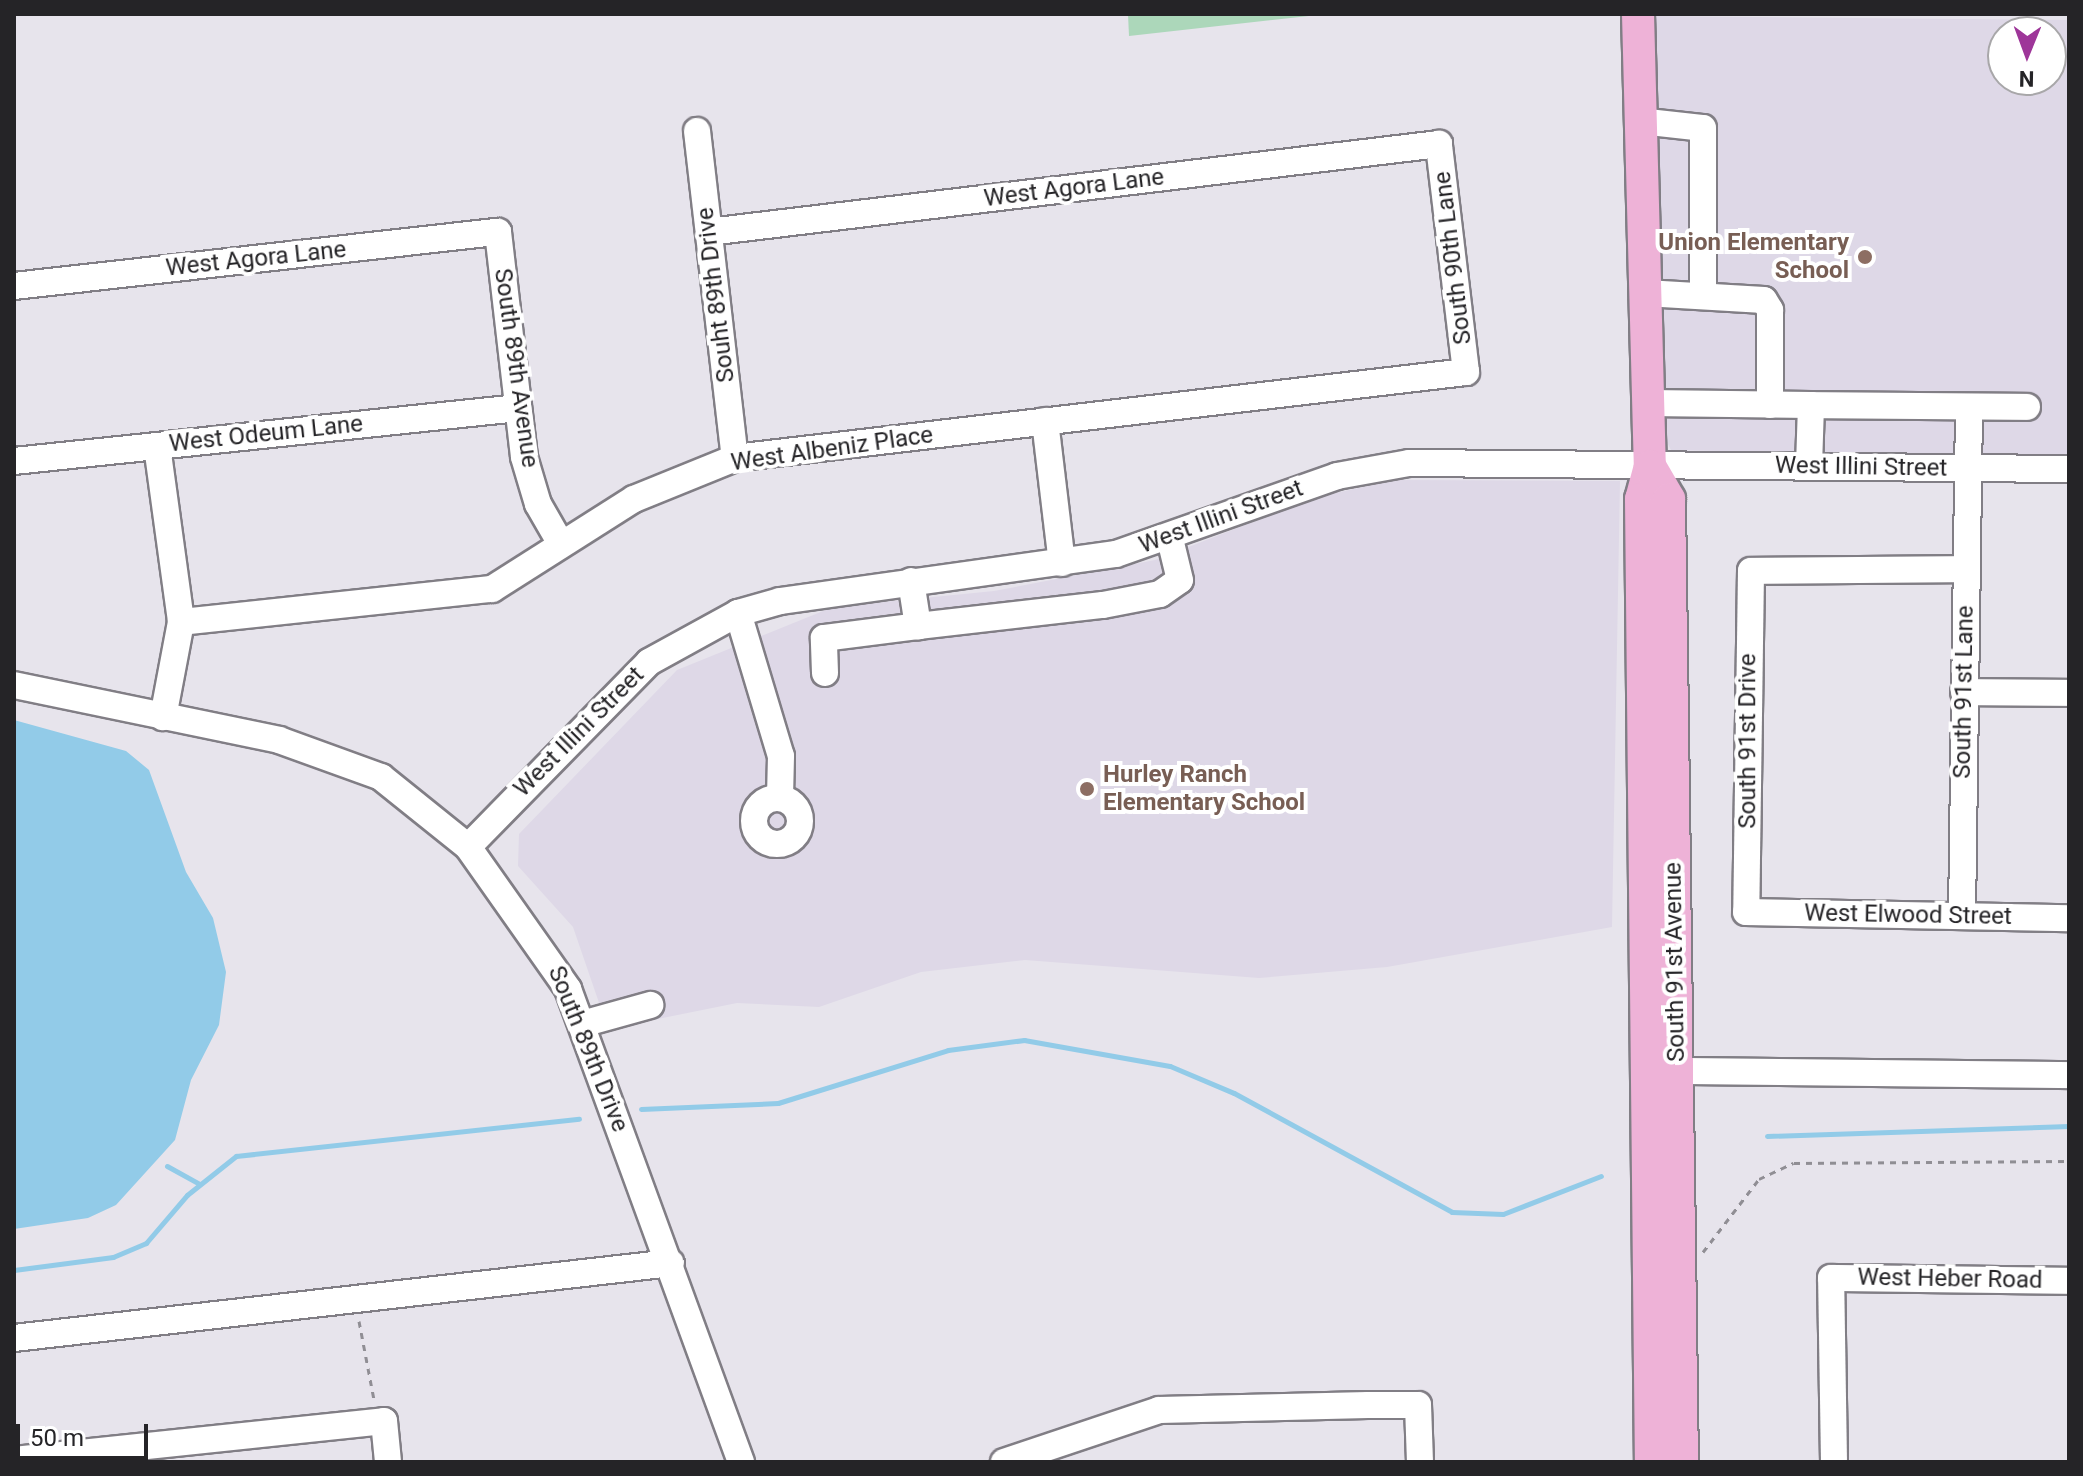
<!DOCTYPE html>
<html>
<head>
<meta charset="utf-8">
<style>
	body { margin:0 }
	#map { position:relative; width:2083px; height:1476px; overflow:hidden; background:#e7e4ec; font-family:Roboto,sans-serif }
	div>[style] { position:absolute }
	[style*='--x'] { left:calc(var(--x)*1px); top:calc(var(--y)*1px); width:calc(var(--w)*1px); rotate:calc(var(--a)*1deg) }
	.built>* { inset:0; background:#ded8e7 }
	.green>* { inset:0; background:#acd7ba }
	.water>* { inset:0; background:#92cbe8 }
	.stream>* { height:5px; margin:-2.5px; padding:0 2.5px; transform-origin:2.5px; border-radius:2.5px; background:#92cbe8 }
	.path>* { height:3px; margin-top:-1.5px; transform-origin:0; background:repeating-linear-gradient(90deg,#908e94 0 6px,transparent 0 12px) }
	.roads { filter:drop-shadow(2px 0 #817e85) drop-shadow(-2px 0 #817e85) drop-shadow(0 2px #817e85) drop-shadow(0 -2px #817e85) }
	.minor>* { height:26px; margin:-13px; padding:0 13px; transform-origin:13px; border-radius:13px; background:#fff }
	.minor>.ring { margin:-13px; padding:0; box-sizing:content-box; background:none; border:26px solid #fff; border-radius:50% }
	.major>* { height:32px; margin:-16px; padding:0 16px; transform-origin:16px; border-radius:16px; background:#eeb2d7 }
	.dots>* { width:22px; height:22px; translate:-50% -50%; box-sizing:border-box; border:4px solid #fff; border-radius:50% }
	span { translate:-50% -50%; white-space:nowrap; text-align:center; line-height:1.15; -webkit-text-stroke:8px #fff; paint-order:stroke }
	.street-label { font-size:24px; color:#252427 }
	.education-label { font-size:24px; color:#785e54; font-weight:700 }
	.right { translate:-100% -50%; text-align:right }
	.left { translate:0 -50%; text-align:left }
	.frame { position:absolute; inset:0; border:16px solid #252427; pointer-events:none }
	.north { position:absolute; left:1987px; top:16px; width:80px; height:80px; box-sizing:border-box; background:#fff; border:2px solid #a8a7a9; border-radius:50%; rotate:181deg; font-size:22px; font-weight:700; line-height:32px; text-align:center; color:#252427 }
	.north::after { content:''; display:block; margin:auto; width:28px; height:36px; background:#9e3699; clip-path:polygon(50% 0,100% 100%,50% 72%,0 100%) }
	.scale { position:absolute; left:16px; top:1424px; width:132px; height:36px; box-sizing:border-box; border:4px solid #252427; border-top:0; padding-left:10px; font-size:24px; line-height:28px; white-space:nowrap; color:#252427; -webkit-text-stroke:6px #fff; paint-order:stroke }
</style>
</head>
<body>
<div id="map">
	<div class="built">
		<i style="clip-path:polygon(evenodd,1656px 16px,2069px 20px,2069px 458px,1671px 450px,1663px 435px,1656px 16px,2003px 32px,2051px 32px,2051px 80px,2003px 80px,2003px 32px)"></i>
		<i style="clip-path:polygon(1396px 480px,1620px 481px,1612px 927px,1387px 967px,1259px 978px,1025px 960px,921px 972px,819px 1007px,737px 1003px,608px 1029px,573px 927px,518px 866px,519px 834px,677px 670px,833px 607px,994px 591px,1155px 560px,1317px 497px)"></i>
	</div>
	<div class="green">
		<i style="clip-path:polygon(1128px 14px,1327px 14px,1129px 36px)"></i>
	</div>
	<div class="water">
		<i style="clip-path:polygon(14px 720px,126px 751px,149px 770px,186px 872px,213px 918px,226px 972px,219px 1025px,191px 1080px,175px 1140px,116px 1205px,88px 1218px,14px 1229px)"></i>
	</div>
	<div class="stream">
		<i style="--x:641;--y:1109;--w:137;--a:-2.5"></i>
		<i style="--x:778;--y:1103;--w:178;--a:-17.3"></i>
		<i style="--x:948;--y:1050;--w:77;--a:-7.5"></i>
		<i style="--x:1024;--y:1040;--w:148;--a:10.1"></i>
		<i style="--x:1170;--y:1066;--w:69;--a:22.9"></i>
		<i style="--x:1234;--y:1093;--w:248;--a:28.6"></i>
		<i style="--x:1452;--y:1212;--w:51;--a:2.2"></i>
		<i style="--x:1503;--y:1214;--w:105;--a:-21.2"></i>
		<i style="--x:1767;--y:1136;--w:302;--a:-1.9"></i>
		<i style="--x:167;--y:1166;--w:37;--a:29"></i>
		<i style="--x:14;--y:1270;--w:100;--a:-7.5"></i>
		<i style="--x:113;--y:1257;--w:36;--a:-23"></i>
		<i style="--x:146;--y:1243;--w:63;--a:-49.5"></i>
		<i style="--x:187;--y:1195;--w:63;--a:-38.5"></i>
		<i style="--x:236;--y:1156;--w:345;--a:-6.2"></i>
	</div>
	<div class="path">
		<i style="--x:1703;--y:1252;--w:92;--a:-52.5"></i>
		<i style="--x:1759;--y:1179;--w:38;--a:-25"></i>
		<i style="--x:1794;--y:1163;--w:275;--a:-0.4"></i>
		<i style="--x:359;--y:1321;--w:80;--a:79.2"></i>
	</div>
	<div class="roads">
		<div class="minor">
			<i style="--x:1640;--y:121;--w:63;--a:6.3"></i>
			<i style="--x:1703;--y:128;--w:167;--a:90"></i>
			<i style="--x:697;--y:131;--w:329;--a:83.4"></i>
			<i style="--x:14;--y:286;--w:487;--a:-6.4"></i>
			<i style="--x:498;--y:232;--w:226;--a:83.4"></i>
			<i style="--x:524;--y:457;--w:49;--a:73.4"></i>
			<i style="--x:538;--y:504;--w:46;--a:60.1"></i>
			<i style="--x:1645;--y:293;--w:119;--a:3.4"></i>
			<i style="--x:1764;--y:300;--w:12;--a:59"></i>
			<i style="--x:1770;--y:310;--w:95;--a:90"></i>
			<i style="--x:1649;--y:403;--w:162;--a:0.7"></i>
			<i style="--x:1045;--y:421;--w:143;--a:83.2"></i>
			<i style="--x:157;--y:446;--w:178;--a:82.2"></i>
			<i style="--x:181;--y:622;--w:97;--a:100.7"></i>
			<i style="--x:14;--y:461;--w:507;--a:-6"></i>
			<i style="--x:1809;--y:466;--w:61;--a:-88.1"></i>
			<i style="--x:1811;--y:405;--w:216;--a:0.5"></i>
			<i style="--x:1966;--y:569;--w:215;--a:179.5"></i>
			<i style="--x:1751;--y:571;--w:341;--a:90.8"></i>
			<i style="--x:1746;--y:912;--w:323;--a:1.1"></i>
			<i style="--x:911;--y:581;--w:46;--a:81.2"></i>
			<i style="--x:918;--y:626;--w:186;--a:-6.5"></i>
			<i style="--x:1103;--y:605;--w:58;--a:-10.9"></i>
			<i style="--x:1160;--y:594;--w:24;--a:-35"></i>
			<i style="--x:1180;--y:580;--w:42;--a:-103.7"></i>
			<i style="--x:738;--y:613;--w:149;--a:73.3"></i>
			<i style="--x:781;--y:756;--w:42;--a:91.4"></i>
			<i style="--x:181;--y:622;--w:313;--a:-6.1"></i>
			<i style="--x:492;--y:589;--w:168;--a:-32.4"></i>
			<i style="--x:634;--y:499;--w:109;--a:-22.1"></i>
			<i style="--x:735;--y:458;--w:736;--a:-6.71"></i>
			<i style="--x:1466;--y:372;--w:230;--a:-96.8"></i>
			<i style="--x:1439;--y:144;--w:735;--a:173.13"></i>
			<i style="--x:825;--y:673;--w:35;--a:-92"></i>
			<i style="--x:824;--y:638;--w:95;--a:-7.3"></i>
			<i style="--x:14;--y:685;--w:271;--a:11.7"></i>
			<i style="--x:279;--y:740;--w:109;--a:19.9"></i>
			<i style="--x:381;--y:777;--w:112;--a:38.8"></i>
			<i style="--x:468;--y:847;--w:174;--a:54.8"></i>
			<i style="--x:568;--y:989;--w:504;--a:69.91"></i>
			<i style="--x:1964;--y:692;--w:105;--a:0.5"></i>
			<i class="ring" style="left:754px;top:798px;width:20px;height:20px"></i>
			<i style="--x:468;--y:847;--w:259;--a:-45.6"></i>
			<i style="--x:649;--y:662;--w:102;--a:-28.8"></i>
			<i style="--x:738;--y:613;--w:44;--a:-15.9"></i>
			<i style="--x:780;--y:601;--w:339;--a:-8"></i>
			<i style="--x:1116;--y:554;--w:234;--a:-19.4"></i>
			<i style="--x:1337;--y:476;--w:73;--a:-10.2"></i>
			<i style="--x:1409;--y:463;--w:660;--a:0.52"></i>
			<i style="--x:1962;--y:916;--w:508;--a:-89.21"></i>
			<i style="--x:582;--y:1024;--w:71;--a:-15.6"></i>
			<i style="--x:1676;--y:1071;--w:393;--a:0.6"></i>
			<i style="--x:14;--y:1338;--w:661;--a:-6.51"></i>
			<i style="--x:14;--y:1460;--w:372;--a:-6"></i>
			<i style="--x:384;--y:1421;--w:41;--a:84.4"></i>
			<i style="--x:1004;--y:1462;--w:163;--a:-18.5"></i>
			<i style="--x:1159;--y:1410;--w:209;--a:-1.4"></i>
			<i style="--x:1368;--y:1405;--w:50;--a:0"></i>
			<i style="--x:1418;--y:1405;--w:57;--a:88"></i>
			<i style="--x:1834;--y:1462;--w:184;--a:-90.9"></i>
			<i style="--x:1831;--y:1278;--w:238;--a:0.7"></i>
		</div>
		<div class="major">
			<i style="--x:1638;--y:14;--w:452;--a:88.5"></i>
			<i style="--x:1650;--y:466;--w:34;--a:105"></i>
			<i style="--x:1641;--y:499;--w:963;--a:89.41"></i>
			<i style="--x:1650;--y:466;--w:38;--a:60"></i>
			<i style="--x:1669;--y:499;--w:963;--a:89.23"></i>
		</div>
	</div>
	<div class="dots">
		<i style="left:1865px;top:257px;background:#8d6e63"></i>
		<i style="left:1087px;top:789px;background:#8d6e63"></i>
	</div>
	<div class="street-label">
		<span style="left:1074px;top:188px;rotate:-7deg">West Agora Lane</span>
		<span style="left:1453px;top:258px;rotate:-97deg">South 90th Lane</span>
		<span style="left:256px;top:259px;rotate:-6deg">West Agora Lane</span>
		<span style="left:716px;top:295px;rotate:-97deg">Souht 89th Drive</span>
		<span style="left:516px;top:368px;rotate:82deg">South 89th Avenue</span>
		<span style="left:266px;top:434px;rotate:-6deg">West Odeum Lane</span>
		<span style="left:832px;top:449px;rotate:-8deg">West Albeniz Place</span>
		<span style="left:1861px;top:467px;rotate:1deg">West Illini Street</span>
		<span style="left:1221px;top:517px;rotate:-20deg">West Illini Street</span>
		<span style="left:1964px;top:692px;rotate:-89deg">South 91st Lane</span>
		<span style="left:579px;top:732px;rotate:-45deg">West Illini Street</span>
		<span style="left:1748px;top:741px;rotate:-90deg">South 91st Drive</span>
		<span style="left:1908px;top:915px;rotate:1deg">West Elwood Street</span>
		<span style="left:1675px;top:962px;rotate:-91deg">South 91st Avenue</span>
		<span style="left:588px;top:1049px;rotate:68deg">South 89th Drive</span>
		<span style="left:1950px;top:1279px;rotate:1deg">West Heber Road</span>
	</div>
	<div class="education-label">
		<span class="right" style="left:1849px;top:257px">Union Elementary<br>School</span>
		<span class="left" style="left:1103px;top:789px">Hurley Ranch<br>Elementary School</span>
	</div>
	<div class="frame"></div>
	<div class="north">N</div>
	<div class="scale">50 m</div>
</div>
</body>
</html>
